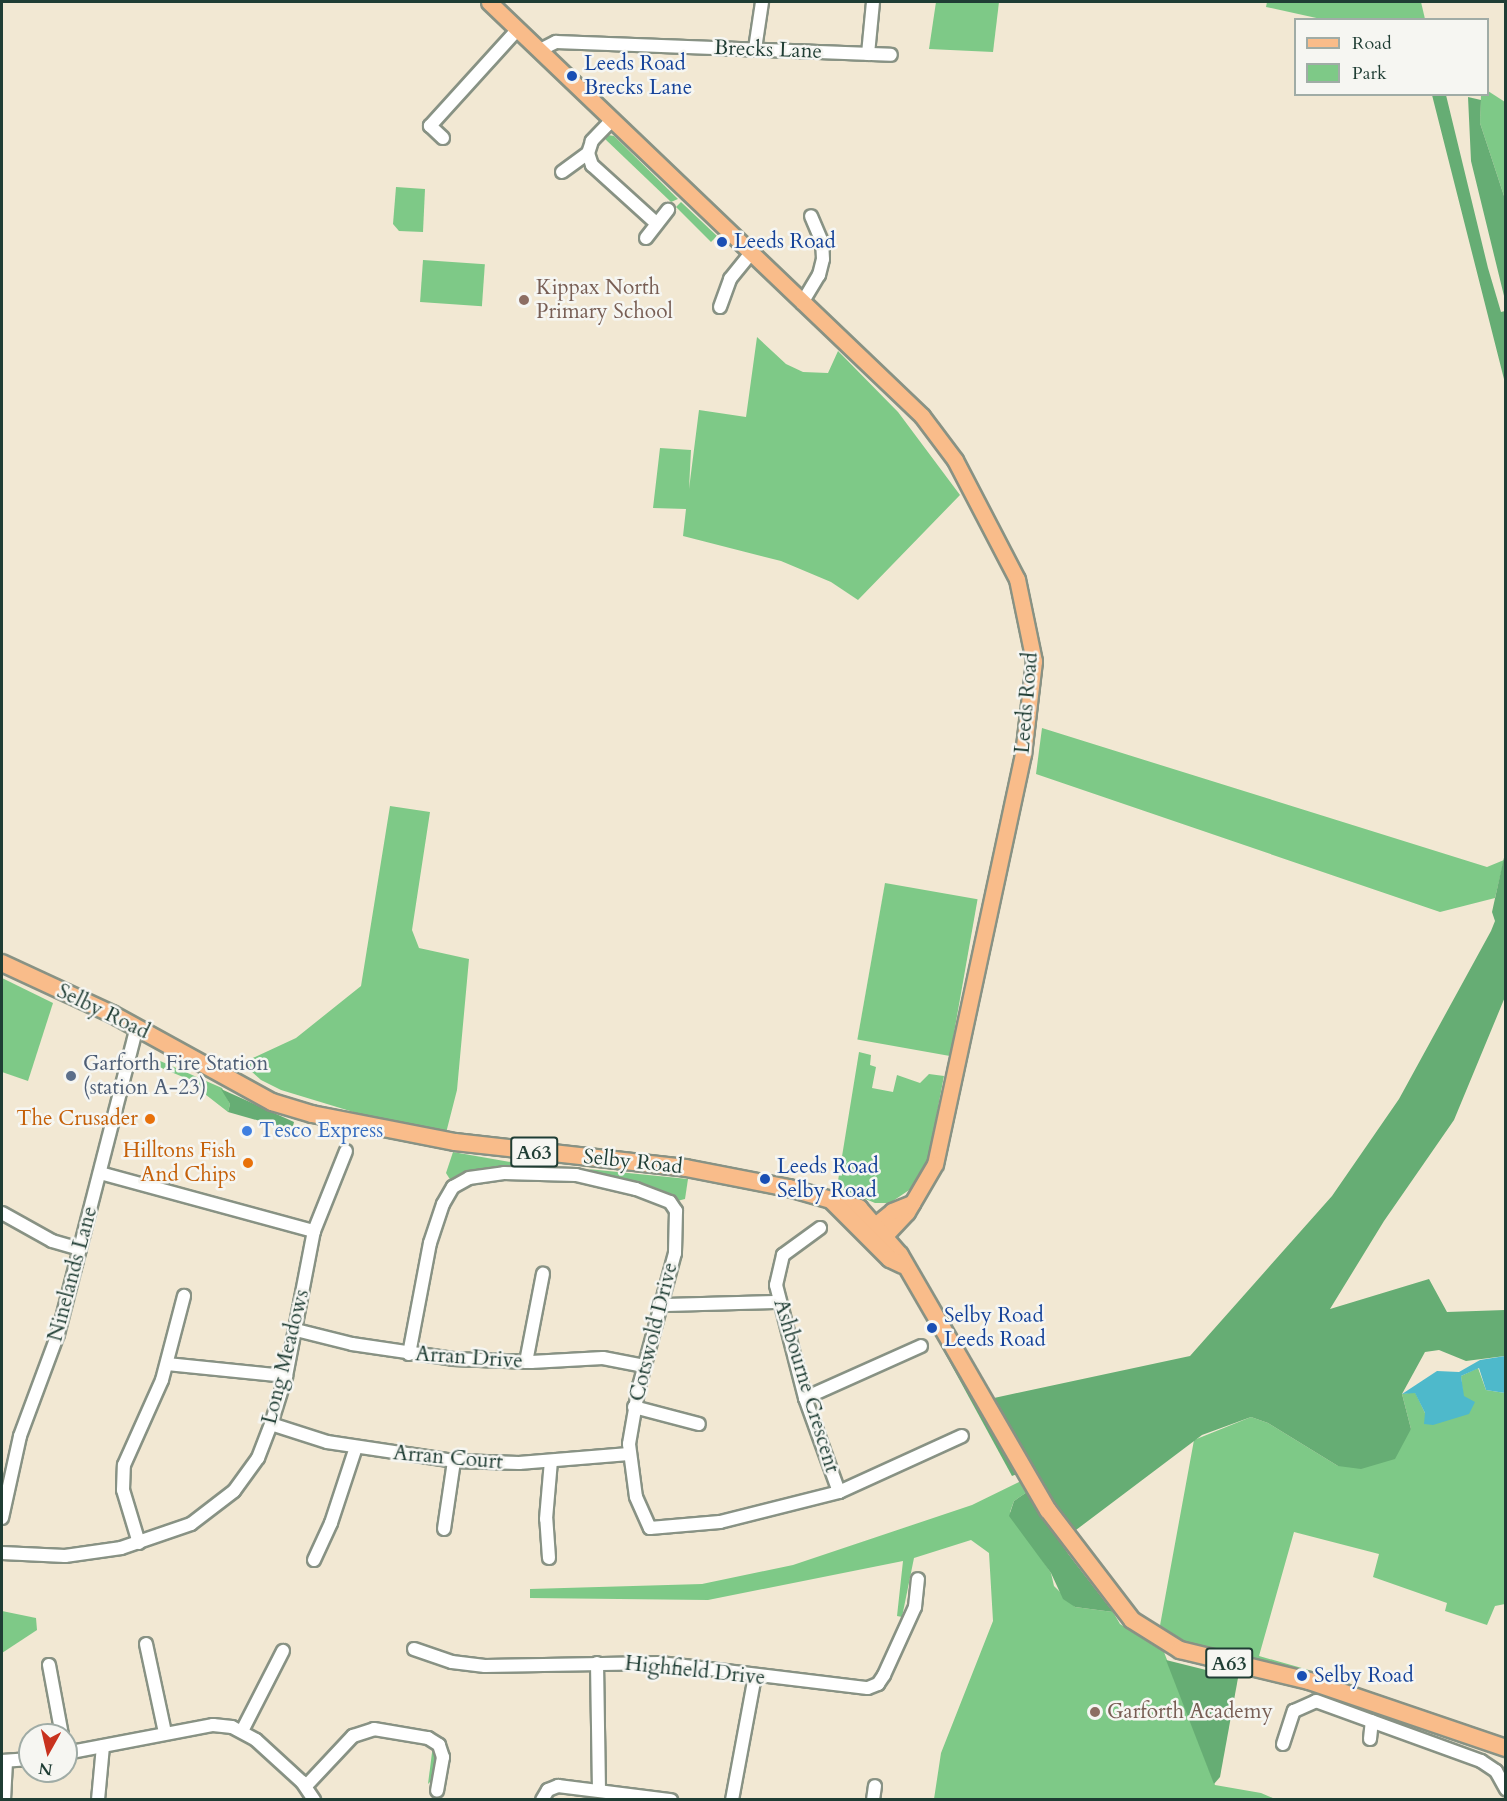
<!DOCTYPE html>
<html>
<head>
<meta charset="utf-8">
<style>
	body { margin:0 }
	#map { position:relative; width:1507px; height:1801px; overflow:hidden; background:#f2e8d3; font-family:Cardo,serif }
	div>[style] { position:absolute }
	[style*='--x'] { left:calc(var(--x)*1px); top:calc(var(--y)*1px); width:calc(var(--w)*1px); rotate:calc(var(--a)*1deg) }
	.green>* { inset:0; background:#7ec987; transform-origin:0 0 }
	.forest>* { inset:0; background:#66ad74 }
	.water>* { inset:0; background:#4eb9cb }
	.roads { filter:drop-shadow(2px 0 #889284) drop-shadow(-2px 0 #889284) drop-shadow(0 2px #889284) drop-shadow(0 -2px #889284) }
	.minor>* { height:12px; margin:-6px; padding:0 6px; transform-origin:6px; border-radius:6px; background:#fff }
	.major>* { height:15px; margin:-7.5px; padding:0 7.5px; transform-origin:7.5px; border-radius:7.5px; background:#f9bc8a }
	.highway>* { height:16px; margin:-8px; padding:0 8px; transform-origin:8px; border-radius:8px; background:#f9bc8a }
	.dots>* { width:16px; height:16px; translate:-50% -50%; box-sizing:border-box; border:3px solid #f6f6f2; border-radius:50% }
	span { translate:-50% -50%; white-space:nowrap; text-align:center; line-height:1.15; -webkit-text-stroke:5px #f6f6f2; paint-order:stroke }
	.shield-label span { padding:2px 4px; background:#f6f6f2; border:2px solid; border-radius:4px; -webkit-text-stroke-width:0 }
	.shield-label { font-size:20px; color:#1f3d34; font-weight:700 }
	.street-label { font-size:21px; color:#1f3d34 }
	.transit-label { font-size:21px; color:#164399 }
	.left { translate:0 -50%; text-align:left }
	.education-label { font-size:21px; color:#785e54 }
	.service-label { font-size:21px; color:#4e5e75 }
	.food-label { font-size:21px; color:#c56008 }
	.right { translate:-100% -50%; text-align:right }
	.shop-label { font-size:21px; color:#366cbe }
	.frame { position:absolute; inset:0; border:3px solid #1f3d34; pointer-events:none }
	.legend { position:absolute; left:1294px; top:18px; width:195px; height:78px; box-sizing:border-box; background:#f6f6f2; border:2px solid #a0aca6; margin:0; padding:8px 10px; list-style:none; font-size:18px; color:#1f3d34 }
	.legend li { display:flex; align-items:center; gap:12px; height:30px }
	.legend b { width:30px; border:2px solid #a0aca6 }
	.north { position:absolute; left:18px; top:1723px; width:60px; height:60px; box-sizing:border-box; background:#f6f6f2; border:2px solid #a0aca6; border-radius:50%; rotate:188deg; font-size:16px; font-weight:700; line-height:24px; text-align:center; color:#1f3d34 }
	.north::after { content:''; display:block; margin:auto; width:21px; height:27px; background:#c8321e; clip-path:polygon(50% 0,100% 100%,50% 72%,0 100%) }
</style>
</head>
<body>
<div id="map">
	<div class="green">
		<i style="clip-path:polygon(936px 2px,999px 2px,993px 52px,929px 49px)"></i>
		<i style="clip-path:polygon(1267px 2px,1421px 2px,1425px 19px,1321px 19px,1266px 7px)"></i>
		<i style="clip-path:polygon(1488px 91px,1505px 102px,1505px 199px,1480px 123px,1481px 95px)"></i>
		<i style="clip-path:polygon(608px 135px,614px 136px,678px 199px,671px 202px,604px 138px)"></i>
		<i style="clip-path:polygon(396px 187px,425px 189px,423px 232px,399px 231px,393px 224px)"></i>
		<i style="clip-path:polygon(681px 202px,717px 236px,711px 242px,676px 207px)"></i>
		<i style="left:423px;top:260px;width:62px;height:42px;rotate:4deg"></i>
		<i style="clip-path:polygon(757px 337px,786px 364px,803px 372px,828px 373px,838px 351px,898px 412px,960px 495px,858px 600px,831px 582px,781px 561px,683px 536px,686px 509px,653px 508px,660px 448px,691px 450px,689px 489px,699px 410px,746px 417px)"></i>
		<i style="clip-path:polygon(1042px 728px,1487px 867px,1504px 860px,1495px 898px,1440px 912px,1036px 774px)"></i>
		<i style="clip-path:polygon(390px 806px,430px 812px,412px 930px,419px 948px,469px 959px,457px 1090px,446px 1133px,383px 1121px,281px 1090px,261px 1080px,242px 1063px,296px 1038px,361px 986px)"></i>
		<i style="left:885px;top:883px;width:94px;height:159px;rotate:10deg"></i>
		<i style="clip-path:polygon(2px 978px,53px 1003px,28px 1081px,2px 1072px)"></i>
		<i style="clip-path:polygon(859px 1052px,871px 1055px,870px 1065px,876px 1067px,872px 1088px,893px 1092px,897px 1075px,920px 1083px,929px 1074px,944px 1076px,927px 1165px,915px 1186px,890px 1203px,875px 1203px,837px 1187px)"></i>
		<i style="clip-path:polygon(151px 1057px,222px 1088px,230px 1104px,228px 1112px,183px 1077px,145px 1061px)"></i>
		<i style="clip-path:polygon(453px 1152px,522px 1164px,484px 1169px,451px 1181px,446px 1173px)"></i>
		<i style="clip-path:polygon(588px 1169px,688px 1179px,685px 1199px,677px 1201px)"></i>
		<i style="clip-path:polygon(1478px 1368px,1486px 1390px,1505px 1393px,1505px 1604px,1495px 1606px,1487px 1625px,1445px 1611px,1447px 1603px,1373px 1577px,1379px 1554px,1294px 1532px,1259px 1656px,1330px 1676px,1191px 1646px,1159px 1631px,1194px 1440px,1251px 1417px,1268px 1423px,1338px 1466px,1411px 1429px,1402px 1394px,1415px 1392px,1425px 1413px,1463px 1396px,1461px 1376px)"></i>
		<i style="clip-path:polygon(1021px 1481px,1027px 1492px,1014px 1501px,1010px 1512px,1051px 1573px,1054px 1586px,1075px 1607px,1113px 1612px,1120px 1624px,1164px 1652px,1215px 1785px,1261px 1793px,1275px 1799px,934px 1799px,941px 1753px,993px 1621px,989px 1553px,971px 1540px,914px 1558px,902px 1617px,897px 1616px,903px 1561px,708px 1600px,530px 1598px,530px 1589px,702px 1584px,793px 1565px,972px 1505px)"></i>
		<i style="clip-path:polygon(2px 1611px,36px 1618px,37px 1630px,2px 1653px)"></i>
		<i style="clip-path:polygon(433px 1745px,438px 1752px,434px 1778px,428px 1784px)"></i>
	</div>
	<div class="forest">
		<i style="clip-path:polygon(1432px 95px,1446px 95px,1488px 268px,1501px 312px,1505px 311px,1505px 383px)"></i>
		<i style="clip-path:polygon(1468px 97px,1481px 100px,1480px 123px,1505px 199px,1505px 300px,1471px 161px)"></i>
		<i style="clip-path:polygon(1505px 853px,1505px 997px,1454px 1120px,1384px 1221px,1330px 1309px,1429px 1279px,1447px 1312px,1505px 1310px,1505px 1356px,1466px 1361px,1439px 1350px,1425px 1352px,1402px 1394px,1411px 1429px,1395px 1459px,1361px 1469px,1338px 1466px,1268px 1423px,1251px 1417px,1202px 1435px,1072px 1533px,994px 1398px,1190px 1356px,1332px 1196px,1399px 1099px,1491px 931px,1495px 921px,1492px 912px)"></i>
		<i style="clip-path:polygon(221px 1089px,294px 1122px,292px 1130px,228px 1112px,230px 1104px)"></i>
		<i style="clip-path:polygon(918px 1304px,936px 1333px,1017px 1474px,1012px 1476px)"></i>
		<i style="clip-path:polygon(1027px 1492px,1069px 1555px,1113px 1612px,1075px 1607px,1063px 1599px,1051px 1573px,1009px 1516px,1014px 1501px)"></i>
		<i style="clip-path:polygon(1166px 1660px,1238px 1678px,1220px 1777px,1214px 1784px)"></i>
	</div>
	<div class="water">
		<i style="clip-path:polygon(1505px 1356px,1505px 1393px,1486px 1390px,1479px 1368px,1461px 1376px,1464px 1396px,1475px 1402px,1469px 1414px,1433px 1425px,1424px 1424px,1425px 1413px,1415px 1393px,1402px 1394px,1437px 1371px,1459px 1372px,1480px 1360px)"></i>
	</div>
	<div class="roads">
		<div class="minor">
			<i style="--x:755;--y:49;--w:48;--a:-81.5"></i>
			<i style="--x:540;--y:50;--w:18;--a:-27"></i>
			<i style="--x:556;--y:42;--w:335;--a:2.2"></i>
			<i style="--x:868;--y:54;--w:52;--a:-84.5"></i>
			<i style="--x:611;--y:121;--w:28;--a:134"></i>
			<i style="--x:592;--y:141;--w:13;--a:108"></i>
			<i style="--x:588;--y:153;--w:13;--a:72"></i>
			<i style="--x:592;--y:165;--w:86;--a:42.2"></i>
			<i style="--x:443;--y:138;--w:18;--a:-137"></i>
			<i style="--x:430;--y:126;--w:131;--a:-47.8"></i>
			<i style="--x:562;--y:172;--w:32;--a:-36"></i>
			<i style="--x:646;--y:238;--w:36;--a:-52"></i>
			<i style="--x:802;--y:303;--w:33;--a:-59"></i>
			<i style="--x:819;--y:275;--w:16;--a:-76"></i>
			<i style="--x:823;--y:259;--w:17;--a:-93"></i>
			<i style="--x:822;--y:242;--w:28;--a:-113"></i>
			<i style="--x:720;--y:307;--w:30;--a:-70"></i>
			<i style="--x:730;--y:279;--w:32;--a:-51"></i>
			<i style="--x:100;--y:1173;--w:222;--a:15.2"></i>
			<i style="--x:2;--y:1213;--w:57;--a:29.2"></i>
			<i style="--x:52;--y:1241;--w:29;--a:16"></i>
			<i style="--x:820;--y:1228;--w:46;--a:143.9"></i>
			<i style="--x:783;--y:1255;--w:31;--a:103"></i>
			<i style="--x:776;--y:1285;--w:117;--a:75.6"></i>
			<i style="--x:805;--y:1398;--w:100;--a:70.1"></i>
			<i style="--x:663;--y:1305;--w:115;--a:-1.5"></i>
			<i style="--x:296;--y:1330;--w:58;--a:14"></i>
			<i style="--x:352;--y:1344;--w:102;--a:8.4"></i>
			<i style="--x:453;--y:1359;--w:78;--a:2.2"></i>
			<i style="--x:531;--y:1362;--w:72;--a:-3.2"></i>
			<i style="--x:603;--y:1358;--w:42;--a:11"></i>
			<i style="--x:409;--y:1354;--w:113;--a:-79.3"></i>
			<i style="--x:430;--y:1243;--w:41;--a:-71.6"></i>
			<i style="--x:443;--y:1204;--w:20;--a:-60"></i>
			<i style="--x:453;--y:1187;--w:18;--a:-29"></i>
			<i style="--x:469;--y:1178;--w:35;--a:-8"></i>
			<i style="--x:504;--y:1173;--w:72;--a:1.6"></i>
			<i style="--x:576;--y:1175;--w:62;--a:13.1"></i>
			<i style="--x:636;--y:1189;--w:36;--a:21"></i>
			<i style="--x:670;--y:1202;--w:11;--a:56"></i>
			<i style="--x:676;--y:1211;--w:42;--a:91.4"></i>
			<i style="--x:675;--y:1253;--w:138;--a:105.1"></i>
			<i style="--x:639;--y:1386;--w:59;--a:99.8"></i>
			<i style="--x:629;--y:1444;--w:53;--a:82.5"></i>
			<i style="--x:636;--y:1497;--w:34;--a:66"></i>
			<i style="--x:650;--y:1528;--w:70;--a:-4.9"></i>
			<i style="--x:720;--y:1522;--w:123;--a:-14.1"></i>
			<i style="--x:839;--y:1492;--w:135;--a:-24.5"></i>
			<i style="--x:526;--y:1362;--w:90;--a:-79.1"></i>
			<i style="--x:167;--y:1364;--w:120;--a:5.8"></i>
			<i style="--x:805;--y:1398;--w:127;--a:-24.1"></i>
			<i style="--x:634;--y:1407;--w:67;--a:14.7"></i>
			<i style="--x:271;--y:1424;--w:59;--a:17.8"></i>
			<i style="--x:327;--y:1442;--w:128;--a:8.5"></i>
			<i style="--x:454;--y:1461;--w:65;--a:1.8"></i>
			<i style="--x:519;--y:1463;--w:110;--a:-4.7"></i>
			<i style="--x:2;--y:1518;--w:84;--a:-77.6"></i>
			<i style="--x:20;--y:1436;--w:109;--a:-69.6"></i>
			<i style="--x:58;--y:1334;--w:317;--a:-75.6"></i>
			<i style="--x:444;--y:1529;--w:69;--a:-81.6"></i>
			<i style="--x:139;--y:1543;--w:55;--a:-106.8"></i>
			<i style="--x:123;--y:1490;--w:25;--a:-88"></i>
			<i style="--x:124;--y:1465;--w:93;--a:-65.9"></i>
			<i style="--x:162;--y:1380;--w:87;--a:-75.3"></i>
			<i style="--x:2;--y:1553;--w:63;--a:2.7"></i>
			<i style="--x:65;--y:1556;--w:57;--a:-8.1"></i>
			<i style="--x:121;--y:1548;--w:74;--a:-18.9"></i>
			<i style="--x:191;--y:1524;--w:54;--a:-37.5"></i>
			<i style="--x:234;--y:1491;--w:41;--a:-54"></i>
			<i style="--x:258;--y:1458;--w:36;--a:-69"></i>
			<i style="--x:271;--y:1424;--w:50;--a:-72.6"></i>
			<i style="--x:286;--y:1376;--w:148;--a:-79.1"></i>
			<i style="--x:314;--y:1231;--w:86;--a:-68.2"></i>
			<i style="--x:549;--y:1558;--w:39;--a:-94"></i>
			<i style="--x:546;--y:1519;--w:58;--a:-85.1"></i>
			<i style="--x:314;--y:1560;--w:41;--a:-65.3"></i>
			<i style="--x:331;--y:1523;--w:80;--a:-71.8"></i>
			<i style="--x:146;--y:1644;--w:91;--a:77.9"></i>
			<i style="--x:414;--y:1649;--w:40;--a:18.9"></i>
			<i style="--x:452;--y:1662;--w:33;--a:7"></i>
			<i style="--x:485;--y:1666;--w:175;--a:-1"></i>
			<i style="--x:660;--y:1663;--w:209;--a:6.9"></i>
			<i style="--x:868;--y:1688;--w:11;--a:-22"></i>
			<i style="--x:878;--y:1684;--w:11;--a:-56"></i>
			<i style="--x:884;--y:1675;--w:75;--a:-65.5"></i>
			<i style="--x:915;--y:1607;--w:28;--a:-84"></i>
			<i style="--x:597;--y:1663;--w:125;--a:89.1"></i>
			<i style="--x:49;--y:1665;--w:71;--a:79.5"></i>
			<i style="--x:242;--y:1731;--w:90;--a:-62.9"></i>
			<i style="--x:1370;--y:1739;--w:18;--a:-84"></i>
			<i style="--x:1283;--y:1744;--w:35;--a:-72"></i>
			<i style="--x:1294;--y:1711;--w:24;--a:-24"></i>
			<i style="--x:1316;--y:1701;--w:176;--a:20"></i>
			<i style="--x:1481;--y:1761;--w:18;--a:34"></i>
			<i style="--x:1496;--y:1771;--w:21;--a:61"></i>
			<i style="--x:66;--y:1753;--w:150;--a:-10.8"></i>
			<i style="--x:213;--y:1725;--w:19;--a:6"></i>
			<i style="--x:232;--y:1727;--w:27;--a:28"></i>
			<i style="--x:256;--y:1740;--w:62;--a:42.4"></i>
			<i style="--x:302;--y:1782;--w:22;--a:56"></i>
			<i style="--x:2;--y:1761;--w:28;--a:-4"></i>
			<i style="--x:306;--y:1786;--w:69;--a:-46.8"></i>
			<i style="--x:353;--y:1736;--w:22;--a:-18"></i>
			<i style="--x:374;--y:1729;--w:55;--a:9.5"></i>
			<i style="--x:428;--y:1738;--w:13;--a:32"></i>
			<i style="--x:439;--y:1745;--w:13;--a:72"></i>
			<i style="--x:443;--y:1757;--w:34;--a:100"></i>
			<i style="--x:4;--y:1800;--w:39;--a:-87"></i>
			<i style="--x:98;--y:1800;--w:54;--a:-84.7"></i>
			<i style="--x:542;--y:1800;--w:12;--a:-59"></i>
			<i style="--x:548;--y:1790;--w:11;--a:-22"></i>
			<i style="--x:558;--y:1786;--w:114;--a:7.1"></i>
			<i style="--x:732;--y:1800;--w:126;--a:-79.5"></i>
			<i style="--x:873;--y:1800;--w:14;--a:-82"></i>
		</div>
		<div class="major">
			<i style="--x:489;--y:2;--w:599;--a:43.71"></i>
			<i style="--x:922;--y:416;--w:55;--a:53.1"></i>
			<i style="--x:955;--y:460;--w:134;--a:62.5"></i>
			<i style="--x:1017;--y:579;--w:84;--a:78.3"></i>
			<i style="--x:1034;--y:661;--w:94;--a:96.7"></i>
			<i style="--x:1023;--y:754;--w:419;--a:102.1"></i>
			<i style="--x:935;--y:1164;--w:56;--a:120.3"></i>
			<i style="--x:907;--y:1212;--w:45;--a:133.2"></i>
			<i style="--x:865;--y:1233;--w:35;--a:-39"></i>
			<i style="--x:892;--y:1211;--w:22;--a:-22"></i>
		</div>
		<div class="highway">
			<i style="--x:2;--y:963;--w:121;--a:24.9"></i>
			<i style="--x:112;--y:1014;--w:183;--a:28.8"></i>
			<i style="--x:272;--y:1102;--w:42;--a:16.7"></i>
			<i style="--x:312;--y:1114;--w:146;--a:11.1"></i>
			<i style="--x:455;--y:1142;--w:232;--a:6.4"></i>
			<i style="--x:686;--y:1168;--w:105;--a:11"></i>
			<i style="--x:789;--y:1188;--w:73;--a:15.9"></i>
			<i style="--x:859;--y:1208;--w:62;--a:48.9"></i>
			<i style="--x:900;--y:1255;--w:295;--a:59.9"></i>
			<i style="--x:1048;--y:1510;--w:138;--a:52.6"></i>
			<i style="--x:1132;--y:1620;--w:57;--a:32"></i>
			<i style="--x:1180;--y:1650;--w:133;--a:13.5"></i>
			<i style="--x:1309;--y:1681;--w:208;--a:18.8"></i>
			<i style="--x:832;--y:1201;--w:82;--a:45"></i>
			<i style="--x:890;--y:1259;--w:14;--a:25"></i>
		</div>
	</div>
	<div class="dots">
		<i style="left:572px;top:76px;background:#1a4fb4"></i>
		<i style="left:722px;top:242px;background:#1a4fb4"></i>
		<i style="left:524px;top:300px;background:#8d6e63"></i>
		<i style="left:71px;top:1076px;background:#5c6f8a"></i>
		<i style="left:150px;top:1119px;background:#e8710a"></i>
		<i style="left:247px;top:1131px;background:#3f7fe0"></i>
		<i style="left:248px;top:1163px;background:#e8710a"></i>
		<i style="left:765px;top:1179px;background:#1a4fb4"></i>
		<i style="left:932px;top:1328px;background:#1a4fb4"></i>
		<i style="left:1302px;top:1676px;background:#1a4fb4"></i>
		<i style="left:1095px;top:1712px;background:#8d6e63"></i>
	</div>
	<div class="shield-label">
		<span style="left:534px;top:1152px">A63</span>
		<span style="left:1229px;top:1663px">A63</span>
	</div>
	<div class="street-label">
		<span style="left:768px;top:50px;rotate:2deg">Brecks Lane</span>
		<span style="left:1027px;top:703px;rotate:-85deg">Leeds Road</span>
		<span style="left:103px;top:1012px;rotate:26deg">Selby Road</span>
		<span style="left:633px;top:1162px;rotate:6deg">Selby Road</span>
		<span style="left:73px;top:1274px;rotate:-75deg">Ninelands Lane</span>
		<span style="left:654px;top:1332px;rotate:-76deg">Cotswold Drive</span>
		<span style="left:286px;top:1357px;rotate:-76deg">Long Meadows</span>
		<span style="left:469px;top:1358px;rotate:4deg">Arran Drive</span>
		<span style="left:806px;top:1386px;rotate:73deg">Ashbourne Crescent</span>
		<span style="left:448px;top:1458px;rotate:5deg">Arran Court</span>
		<span style="left:695px;top:1671px;rotate:6deg">Highfield Drive</span>
	</div>
	<div class="transit-label">
		<span class="left" style="left:584px;top:76px">Leeds Road<br>Brecks Lane</span>
		<span class="left" style="left:734px;top:242px">Leeds Road</span>
		<span class="left" style="left:777px;top:1179px">Leeds Road<br>Selby Road</span>
		<span class="left" style="left:944px;top:1328px">Selby Road<br>Leeds Road</span>
		<span class="left" style="left:1314px;top:1676px">Selby Road</span>
	</div>
	<div class="education-label">
		<span class="left" style="left:536px;top:300px">Kippax North<br>Primary School</span>
		<span class="left" style="left:1107px;top:1712px">Garforth Academy</span>
	</div>
	<div class="service-label">
		<span class="left" style="left:83px;top:1076px">Garforth Fire Station<br>(station A-23)</span>
	</div>
	<div class="food-label">
		<span class="right" style="left:138px;top:1119px">The Crusader</span>
		<span class="right" style="left:236px;top:1163px">Hilltons Fish<br>And Chips</span>
	</div>
	<div class="shop-label">
		<span class="left" style="left:259px;top:1131px">Tesco Express</span>
	</div>
	<div class="frame"></div>
	<ul class="legend">
	<li><b style="height:8px;background:#f9bc8a"></b>Road</li>
	<li><b style="height:16px;background:#7ec987"></b>Park</li>
	</ul>
	<div class="north">N</div>
</div>
</body>
</html>
